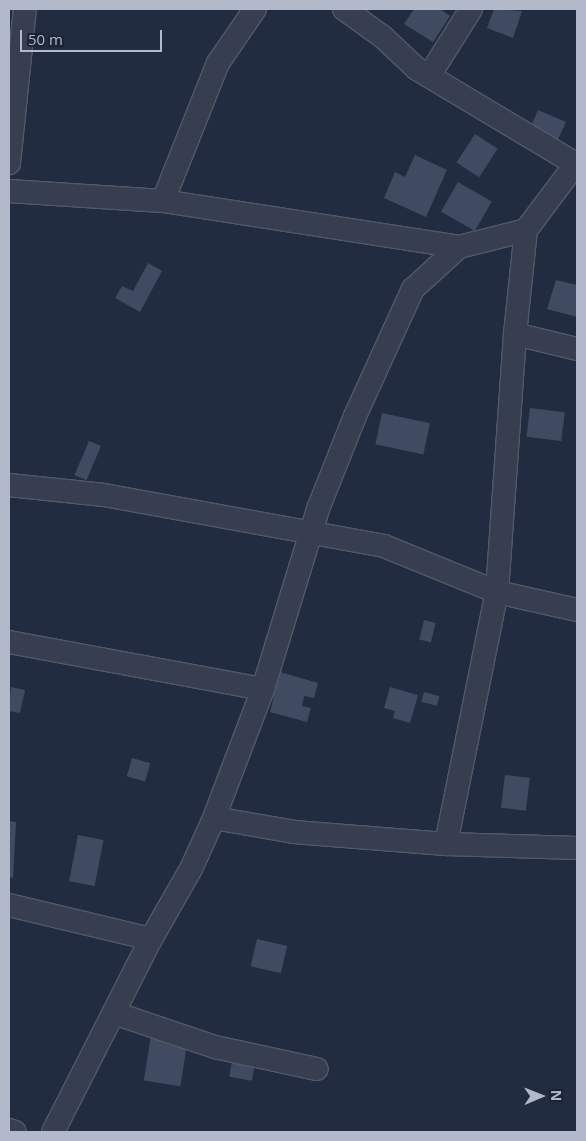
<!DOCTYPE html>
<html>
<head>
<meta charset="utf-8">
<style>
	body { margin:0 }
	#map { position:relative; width:586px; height:1141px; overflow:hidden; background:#212c40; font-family:"Open Sans",sans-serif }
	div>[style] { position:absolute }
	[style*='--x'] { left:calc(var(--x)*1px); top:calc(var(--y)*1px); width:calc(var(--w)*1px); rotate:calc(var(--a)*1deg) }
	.building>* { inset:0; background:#404b62; transform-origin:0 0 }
	.roads { filter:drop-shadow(1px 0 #51596a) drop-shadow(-1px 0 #51596a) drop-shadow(0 1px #51596a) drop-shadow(0 -1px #51596a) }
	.minor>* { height:22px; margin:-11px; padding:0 11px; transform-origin:11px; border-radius:11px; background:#363e4f }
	span { translate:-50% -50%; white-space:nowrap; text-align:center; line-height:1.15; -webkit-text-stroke:4px #1b2334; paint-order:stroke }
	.frame { position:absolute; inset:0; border:10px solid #b1b9ca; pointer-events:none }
	.north { position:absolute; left:516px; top:1071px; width:50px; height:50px; -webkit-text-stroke:4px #1b2334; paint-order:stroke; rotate:89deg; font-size:14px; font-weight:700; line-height:20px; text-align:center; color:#b1b9ca }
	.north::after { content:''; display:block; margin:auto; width:18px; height:22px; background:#b1b9ca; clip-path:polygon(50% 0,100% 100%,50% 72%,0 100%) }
	.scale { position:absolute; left:20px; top:30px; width:142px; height:22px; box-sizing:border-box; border:2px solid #b1b9ca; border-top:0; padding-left:6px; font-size:15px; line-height:18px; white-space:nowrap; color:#b1b9ca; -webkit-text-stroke:4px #1b2334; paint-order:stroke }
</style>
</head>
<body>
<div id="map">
	<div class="building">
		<i style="clip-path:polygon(414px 9px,440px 9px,450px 16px,433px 42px,404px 24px)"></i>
		<i style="clip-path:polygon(494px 9px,522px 11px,513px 38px,487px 28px)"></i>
		<i style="clip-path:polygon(538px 110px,566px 122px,555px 146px,529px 131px)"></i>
		<i style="left:475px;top:134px;width:27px;height:34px;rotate:33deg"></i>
		<i style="clip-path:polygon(415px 155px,447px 170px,426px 217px,384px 198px,395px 172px,405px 177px)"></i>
		<i style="left:458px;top:182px;width:39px;height:34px;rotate:30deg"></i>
		<i style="clip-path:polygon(148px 263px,162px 271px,140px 312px,115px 298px,122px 286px,133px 291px)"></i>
		<i style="clip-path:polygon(556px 280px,577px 285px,577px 317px,547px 309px)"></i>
		<i style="left:530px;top:408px;width:35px;height:29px;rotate:7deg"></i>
		<i style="left:382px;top:413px;width:49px;height:32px;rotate:12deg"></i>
		<i style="left:89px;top:441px;width:13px;height:37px;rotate:23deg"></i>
		<i style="left:424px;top:620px;width:12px;height:20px;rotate:14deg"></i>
		<i style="clip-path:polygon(280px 672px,318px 683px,314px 698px,304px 696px,302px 706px,311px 708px,307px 722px,270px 712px)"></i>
		<i style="clip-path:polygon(11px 687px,25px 690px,20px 713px,9px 711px)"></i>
		<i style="clip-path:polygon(390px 687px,418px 695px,410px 723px,393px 718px,395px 711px,384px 708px)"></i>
		<i style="left:424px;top:692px;width:16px;height:10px;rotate:15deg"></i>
		<i style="left:132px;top:758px;width:19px;height:19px;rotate:16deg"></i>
		<i style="left:505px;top:775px;width:25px;height:33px;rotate:7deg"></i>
		<i style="clip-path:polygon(9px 821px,16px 822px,13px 878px,9px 877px)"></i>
		<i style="left:78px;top:835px;width:26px;height:47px;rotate:11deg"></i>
		<i style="left:257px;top:939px;width:31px;height:28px;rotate:13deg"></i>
		<i style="left:151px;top:1035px;width:37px;height:46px;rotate:9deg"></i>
		<i style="left:232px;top:1061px;width:23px;height:16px;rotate:10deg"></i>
	</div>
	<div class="roads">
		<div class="minor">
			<i style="--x:344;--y:9;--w:48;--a:35.7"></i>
			<i style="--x:383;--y:37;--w:47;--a:43.3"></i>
			<i style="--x:417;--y:69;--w:185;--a:30.9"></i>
			<i style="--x:429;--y:76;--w:79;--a:-57.9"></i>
			<i style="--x:9;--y:163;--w:155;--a:-84.1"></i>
			<i style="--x:9;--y:191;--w:154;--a:3.7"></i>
			<i style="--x:163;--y:201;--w:300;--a:8.8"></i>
			<i style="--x:163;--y:201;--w:149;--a:-68.3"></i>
			<i style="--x:218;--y:63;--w:65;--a:-55.6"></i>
			<i style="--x:515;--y:334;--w:64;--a:13.6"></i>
			<i style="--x:9;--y:485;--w:96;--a:6"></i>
			<i style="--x:104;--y:495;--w:285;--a:10.3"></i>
			<i style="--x:384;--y:546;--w:122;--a:22.2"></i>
			<i style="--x:497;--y:592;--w:82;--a:12.7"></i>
			<i style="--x:9;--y:642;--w:258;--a:10.5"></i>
			<i style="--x:214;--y:818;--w:81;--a:9.9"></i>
			<i style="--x:294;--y:832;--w:152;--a:4.5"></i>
			<i style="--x:446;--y:844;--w:131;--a:1.7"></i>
			<i style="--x:446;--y:844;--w:257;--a:-78.6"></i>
			<i style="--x:497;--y:592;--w:259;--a:-86"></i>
			<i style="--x:515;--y:334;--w:105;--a:-84"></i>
			<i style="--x:9;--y:905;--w:146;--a:13.5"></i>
			<i style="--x:114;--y:1013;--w:107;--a:18.6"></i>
			<i style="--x:215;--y:1047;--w:104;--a:12.2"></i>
			<i style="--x:9;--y:1130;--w:6;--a:18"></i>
			<i style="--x:53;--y:1132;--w:216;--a:-63.1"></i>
			<i style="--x:151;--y:939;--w:81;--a:-60.3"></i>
			<i style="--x:191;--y:869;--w:56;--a:-65.7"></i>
			<i style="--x:214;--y:818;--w:138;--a:-69.2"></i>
			<i style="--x:263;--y:689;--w:188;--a:-73"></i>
			<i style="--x:318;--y:509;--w:100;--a:-68.3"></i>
			<i style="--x:355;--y:416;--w:140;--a:-65.5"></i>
			<i style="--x:413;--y:289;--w:62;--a:-42.4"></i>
			<i style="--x:459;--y:247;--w:69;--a:-14.2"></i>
			<i style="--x:526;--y:230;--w:85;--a:-53.1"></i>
		</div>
	</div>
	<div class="frame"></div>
	<div class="north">N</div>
	<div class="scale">50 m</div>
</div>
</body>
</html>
